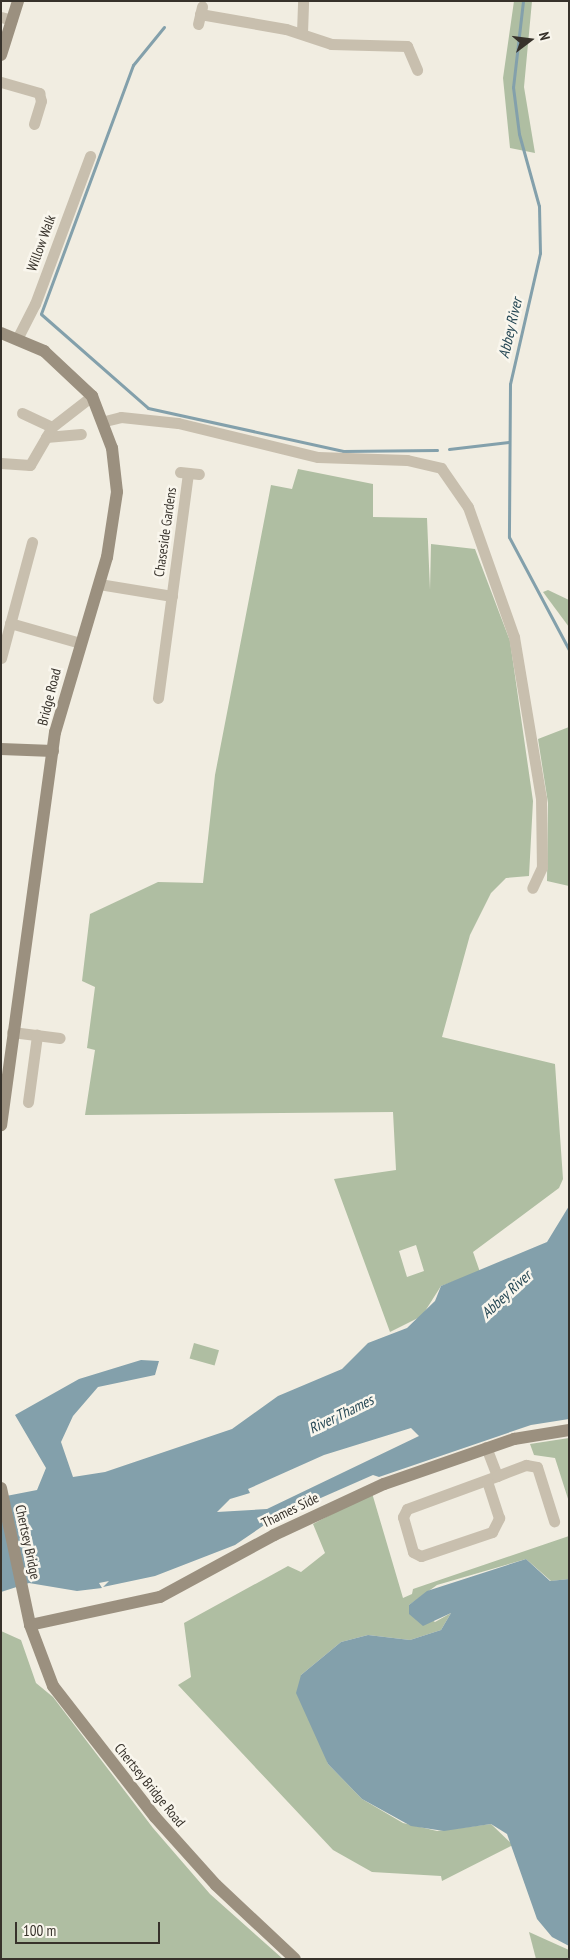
<!DOCTYPE html>
<html>
<head>
<meta charset="utf-8">
<style>
	body { margin:0 }
	#map { position:relative; width:570px; height:1960px; overflow:hidden; background:#f1ede1; font-family:"PT Sans Narrow",sans-serif }
	div>[style] { position:absolute }
	[style*='--x'] { left:calc(var(--x)*1px); top:calc(var(--y)*1px); width:calc(var(--w)*1px); rotate:calc(var(--a)*1deg) }
	.green>* { inset:0; background:#afbea2; transform-origin:0 0 }
	.water>* { inset:0; background:#83a0ab }
	.stream>* { height:3px; margin:-1.5px; padding:0 1.5px; transform-origin:1.5px; border-radius:1.5px; background:#83a0ab }
	.street>* { height:11px; margin:-5.5px; padding:0 5.5px; transform-origin:5.5px; border-radius:5.5px; background:#c8bfae }
	.secondary>* { height:12px; margin:-6px; padding:0 6px; transform-origin:6px; border-radius:6px; background:#9b907f }
	span { translate:-50% -50%; white-space:nowrap; text-align:center; line-height:1.15; -webkit-text-stroke:5px #f9f6ed; paint-order:stroke }
	.street-label { font-size:14px; color:#37322b }
	.water-label { font-size:15px; color:#254754; font-style:italic }
	.frame { position:absolute; inset:0; border:2px solid #37322b; pointer-events:none }
	.north { position:absolute; left:505px; top:15px; width:50px; height:50px; -webkit-text-stroke:4px #f9f6ed; paint-order:stroke; rotate:75deg; font-size:14px; font-weight:700; line-height:20px; text-align:center; color:#37322b }
	.north::after { content:''; display:block; margin:auto; width:18px; height:22px; background:#37322b; clip-path:polygon(50% 0,100% 100%,50% 72%,0 100%) }
	.scale { position:absolute; left:15px; top:1922px; width:145px; height:22px; box-sizing:border-box; border:2px solid #37322b; border-top:0; padding-left:6px; font-size:15px; line-height:18px; white-space:nowrap; color:#37322b; -webkit-text-stroke:4px #f9f6ed; paint-order:stroke }
</style>
</head>
<body>
<div id="map">
	<div class="green">
		<i style="clip-path:polygon(514px 1px,532px 1px,524px 87px,535px 153px,510px 148px,503px 78px)"></i>
		<i style="clip-path:polygon(evenodd,298px 469px,373px 484px,373px 517px,427px 518px,430px 590px,431px 544px,475px 549px,510px 641px,533px 801px,529px 876px,506px 878px,491px 893px,470px 935px,442px 1037px,555px 1064px,563px 1179px,559px 1188px,473px 1252px,480px 1272px,441px 1286px,422px 1316px,390px 1332px,334px 1179px,396px 1170px,393px 1112px,85px 1115px,95px 1050px,87px 1048px,95px 987px,82px 981px,90px 914px,158px 882px,203px 883px,215px 775px,271px 485px,292px 489px,298px 469px,416px 1245px,424px 1271px,407px 1277px,399px 1251px,416px 1245px)"></i>
		<i style="clip-path:polygon(548px 590px,569px 600px,569px 627px,543px 592px)"></i>
		<i style="clip-path:polygon(569px 727px,569px 886px,547px 881px,548px 803px,538px 739px)"></i>
		<i style="left:194px;top:1343px;width:26px;height:16px;rotate:16deg"></i>
		<i style="clip-path:polygon(569px 1438px,569px 1502px,555px 1458px,534px 1455px,530px 1444px)"></i>
		<i style="clip-path:polygon(372px 1493px,403px 1598px,412px 1594px,413px 1589px,569px 1536px,569px 1579px,551px 1581px,526px 1559px,437px 1585px,409px 1605px,435px 1622px,451px 1613px,441px 1630px,410px 1640px,368px 1635px,341px 1642px,301px 1675px,328px 1764px,362px 1799px,403px 1823px,437px 1831px,491px 1824px,513px 1845px,442px 1881px,441px 1876px,372px 1872px,333px 1850px,178px 1685px,191px 1677px,184px 1623px,288px 1566px,301px 1572px,325px 1553px,313px 1524px)"></i>
		<i style="clip-path:polygon(1px 1631px,21px 1640px,36px 1683px,53px 1697px,153px 1828px,210px 1894px,283px 1959px,1px 1959px)"></i>
		<i style="clip-path:polygon(529px 1932px,569px 1950px,569px 1959px,536px 1959px)"></i>
	</div>
	<div class="water">
		<i style="clip-path:polygon(evenodd,569px 1206px,569px 1419px,531px 1425px,379px 1477px,373px 1475px,273px 1519px,235px 1545px,155px 1576px,103px 1587px,109px 1581px,99px 1583px,102px 1588px,77px 1591px,29px 1583px,1px 1592px,1px 1497px,37px 1490px,46px 1468px,15px 1415px,79px 1379px,141px 1360px,159px 1361px,155px 1375px,98px 1387px,73px 1416px,61px 1442px,73px 1477px,105px 1472px,232px 1429px,278px 1396px,342px 1369px,368px 1343px,407px 1328px,435px 1301px,441px 1286px,547px 1242px,569px 1206px,411px 1428px,419px 1436px,267px 1509px,217px 1512px,230px 1499px,250px 1493px,248px 1489px,324px 1455px,411px 1428px)"></i>
		<i style="clip-path:polygon(526px 1559px,550px 1581px,569px 1579px,569px 1946px,552px 1937px,537px 1919px,507px 1834px,491px 1824px,444px 1831px,411px 1826px,362px 1799px,328px 1764px,296px 1693px,301px 1675px,341px 1642px,368px 1635px,410px 1640px,441px 1630px,451px 1613px,423px 1626px,409px 1614px,409px 1605px,427px 1591px)"></i>
	</div>
	<div class="stream">
		<i style="--x:523;--y:1;--w:87;--a:96.6"></i>
		<i style="--x:513;--y:87;--w:47;--a:82.7"></i>
		<i style="--x:519;--y:134;--w:75;--a:74.5"></i>
		<i style="--x:539;--y:206;--w:47;--a:88.8"></i>
		<i style="--x:540;--y:253;--w:134;--a:102.9"></i>
		<i style="--x:510;--y:384;--w:153;--a:90.4"></i>
		<i style="--x:509;--y:537;--w:128;--a:62"></i>
		<i style="--x:164;--y:27;--w:49;--a:129.2"></i>
		<i style="--x:133;--y:65;--w:265;--a:110.3"></i>
		<i style="--x:41;--y:314;--w:142;--a:41.3"></i>
		<i style="--x:148;--y:408;--w:200;--a:12.4"></i>
		<i style="--x:343;--y:451;--w:94;--a:-0.6"></i>
		<i style="--x:449;--y:449;--w:60;--a:-6.7"></i>
	</div>
	<div class="street">
		<i style="--x:200;--y:14;--w:87;--a:9.9"></i>
		<i style="--x:286;--y:29;--w:47;--a:18.4"></i>
		<i style="--x:331;--y:44;--w:76;--a:1.5"></i>
		<i style="--x:407;--y:46;--w:26;--a:67"></i>
		<i style="--x:1;--y:17;--w:11;--a:15"></i>
		<i style="--x:198;--y:24;--w:18;--a:-77"></i>
		<i style="--x:302;--y:33;--w:32;--a:-88"></i>
		<i style="--x:1;--y:82;--w:40;--a:16"></i>
		<i style="--x:39;--y:93;--w:8;--a:76"></i>
		<i style="--x:41;--y:101;--w:24;--a:107"></i>
		<i style="--x:17;--y:339;--w:39;--a:-63"></i>
		<i style="--x:35;--y:304;--w:158;--a:-69.6"></i>
		<i style="--x:22;--y:413;--w:33;--a:25"></i>
		<i style="--x:105;--y:421;--w:16;--a:-14"></i>
		<i style="--x:121;--y:417;--w:57;--a:6"></i>
		<i style="--x:178;--y:423;--w:144;--a:13.7"></i>
		<i style="--x:318;--y:457;--w:89;--a:1.9"></i>
		<i style="--x:407;--y:460;--w:35;--a:13"></i>
		<i style="--x:441;--y:468;--w:47;--a:55.3"></i>
		<i style="--x:468;--y:507;--w:138;--a:70.5"></i>
		<i style="--x:514;--y:637;--w:163;--a:80.5"></i>
		<i style="--x:541;--y:798;--w:69;--a:89.2"></i>
		<i style="--x:542;--y:867;--w:23;--a:115"></i>
		<i style="--x:46;--y:437;--w:35;--a:-5"></i>
		<i style="--x:1;--y:463;--w:29;--a:4"></i>
		<i style="--x:30;--y:465;--w:44;--a:-59.9"></i>
		<i style="--x:52;--y:427;--w:51;--a:-37.8"></i>
		<i style="--x:180;--y:472;--w:19;--a:6"></i>
		<i style="--x:99;--y:584;--w:74;--a:9.3"></i>
		<i style="--x:10;--y:623;--w:73;--a:15.9"></i>
		<i style="--x:1;--y:658;--w:120;--a:-75"></i>
		<i style="--x:158;--y:698;--w:227;--a:-82.4"></i>
		<i style="--x:12;--y:1032;--w:48;--a:7.1"></i>
		<i style="--x:28;--y:1102;--w:68;--a:-82.3"></i>
		<i style="--x:486;--y:1447;--w:31;--a:69"></i>
		<i style="--x:497;--y:1476;--w:96;--a:159.9"></i>
		<i style="--x:407;--y:1509;--w:9;--a:117"></i>
		<i style="--x:403;--y:1517;--w:36;--a:74"></i>
		<i style="--x:413;--y:1552;--w:9;--a:27"></i>
		<i style="--x:421;--y:1556;--w:75;--a:-18.7"></i>
		<i style="--x:492;--y:1532;--w:16;--a:-63"></i>
		<i style="--x:499;--y:1518;--w:38;--a:-108"></i>
		<i style="--x:497;--y:1476;--w:31;--a:-21"></i>
		<i style="--x:526;--y:1465;--w:11;--a:10"></i>
		<i style="--x:537;--y:1467;--w:57;--a:72.5"></i>
	</div>
	<div class="secondary">
		<i style="--x:1;--y:55;--w:57;--a:-72.5"></i>
		<i style="--x:1;--y:333;--w:47;--a:22.7"></i>
		<i style="--x:44;--y:351;--w:66;--a:43.2"></i>
		<i style="--x:92;--y:396;--w:56;--a:69"></i>
		<i style="--x:112;--y:448;--w:44;--a:83.5"></i>
		<i style="--x:117;--y:492;--w:66;--a:98.7"></i>
		<i style="--x:107;--y:557;--w:183;--a:106.5"></i>
		<i style="--x:55;--y:732;--w:397;--a:97.8"></i>
		<i style="--x:1;--y:749;--w:52;--a:2.2"></i>
		<i style="--x:1;--y:1488;--w:140;--a:78"></i>
		<i style="--x:30;--y:1625;--w:65;--a:69.3"></i>
		<i style="--x:53;--y:1686;--w:166;--a:52.1"></i>
		<i style="--x:155;--y:1817;--w:91;--a:48.1"></i>
		<i style="--x:216;--y:1885;--w:108;--a:43.1"></i>
		<i style="--x:30;--y:1625;--w:133;--a:-12.2"></i>
		<i style="--x:160;--y:1597;--w:130;--a:-28.5"></i>
		<i style="--x:274;--y:1535;--w:121;--a:-24.9"></i>
		<i style="--x:384;--y:1484;--w:138;--a:-19.1"></i>
		<i style="--x:514;--y:1439;--w:56;--a:-9.3"></i>
	</div>
	<div class="street-label">
		<span style="left:41px;top:243px;rotate:-70deg">Willow Walk</span>
		<span style="left:165px;top:532px;rotate:-82deg">Chaseside Gardens</span>
		<span style="left:49px;top:697px;rotate:-76deg">Bridge Road</span>
		<span style="left:290px;top:1510px;rotate:-26deg">Thames Side</span>
		<span style="left:28px;top:1542px;rotate:78deg">Chertsey Bridge</span>
		<span style="left:150px;top:1785px;rotate:51deg">Chertsey Bridge Road</span>
	</div>
	<div class="water-label">
		<span style="left:510px;top:328px;rotate:-77deg">Abbey River</span>
		<span style="left:506px;top:1294px;rotate:-43deg">Abbey River</span>
		<span style="left:341px;top:1414px;rotate:-26deg">River Thames</span>
	</div>
	<div class="frame"></div>
	<div class="north">N</div>
	<div class="scale">100 m</div>
</div>
</body>
</html>
